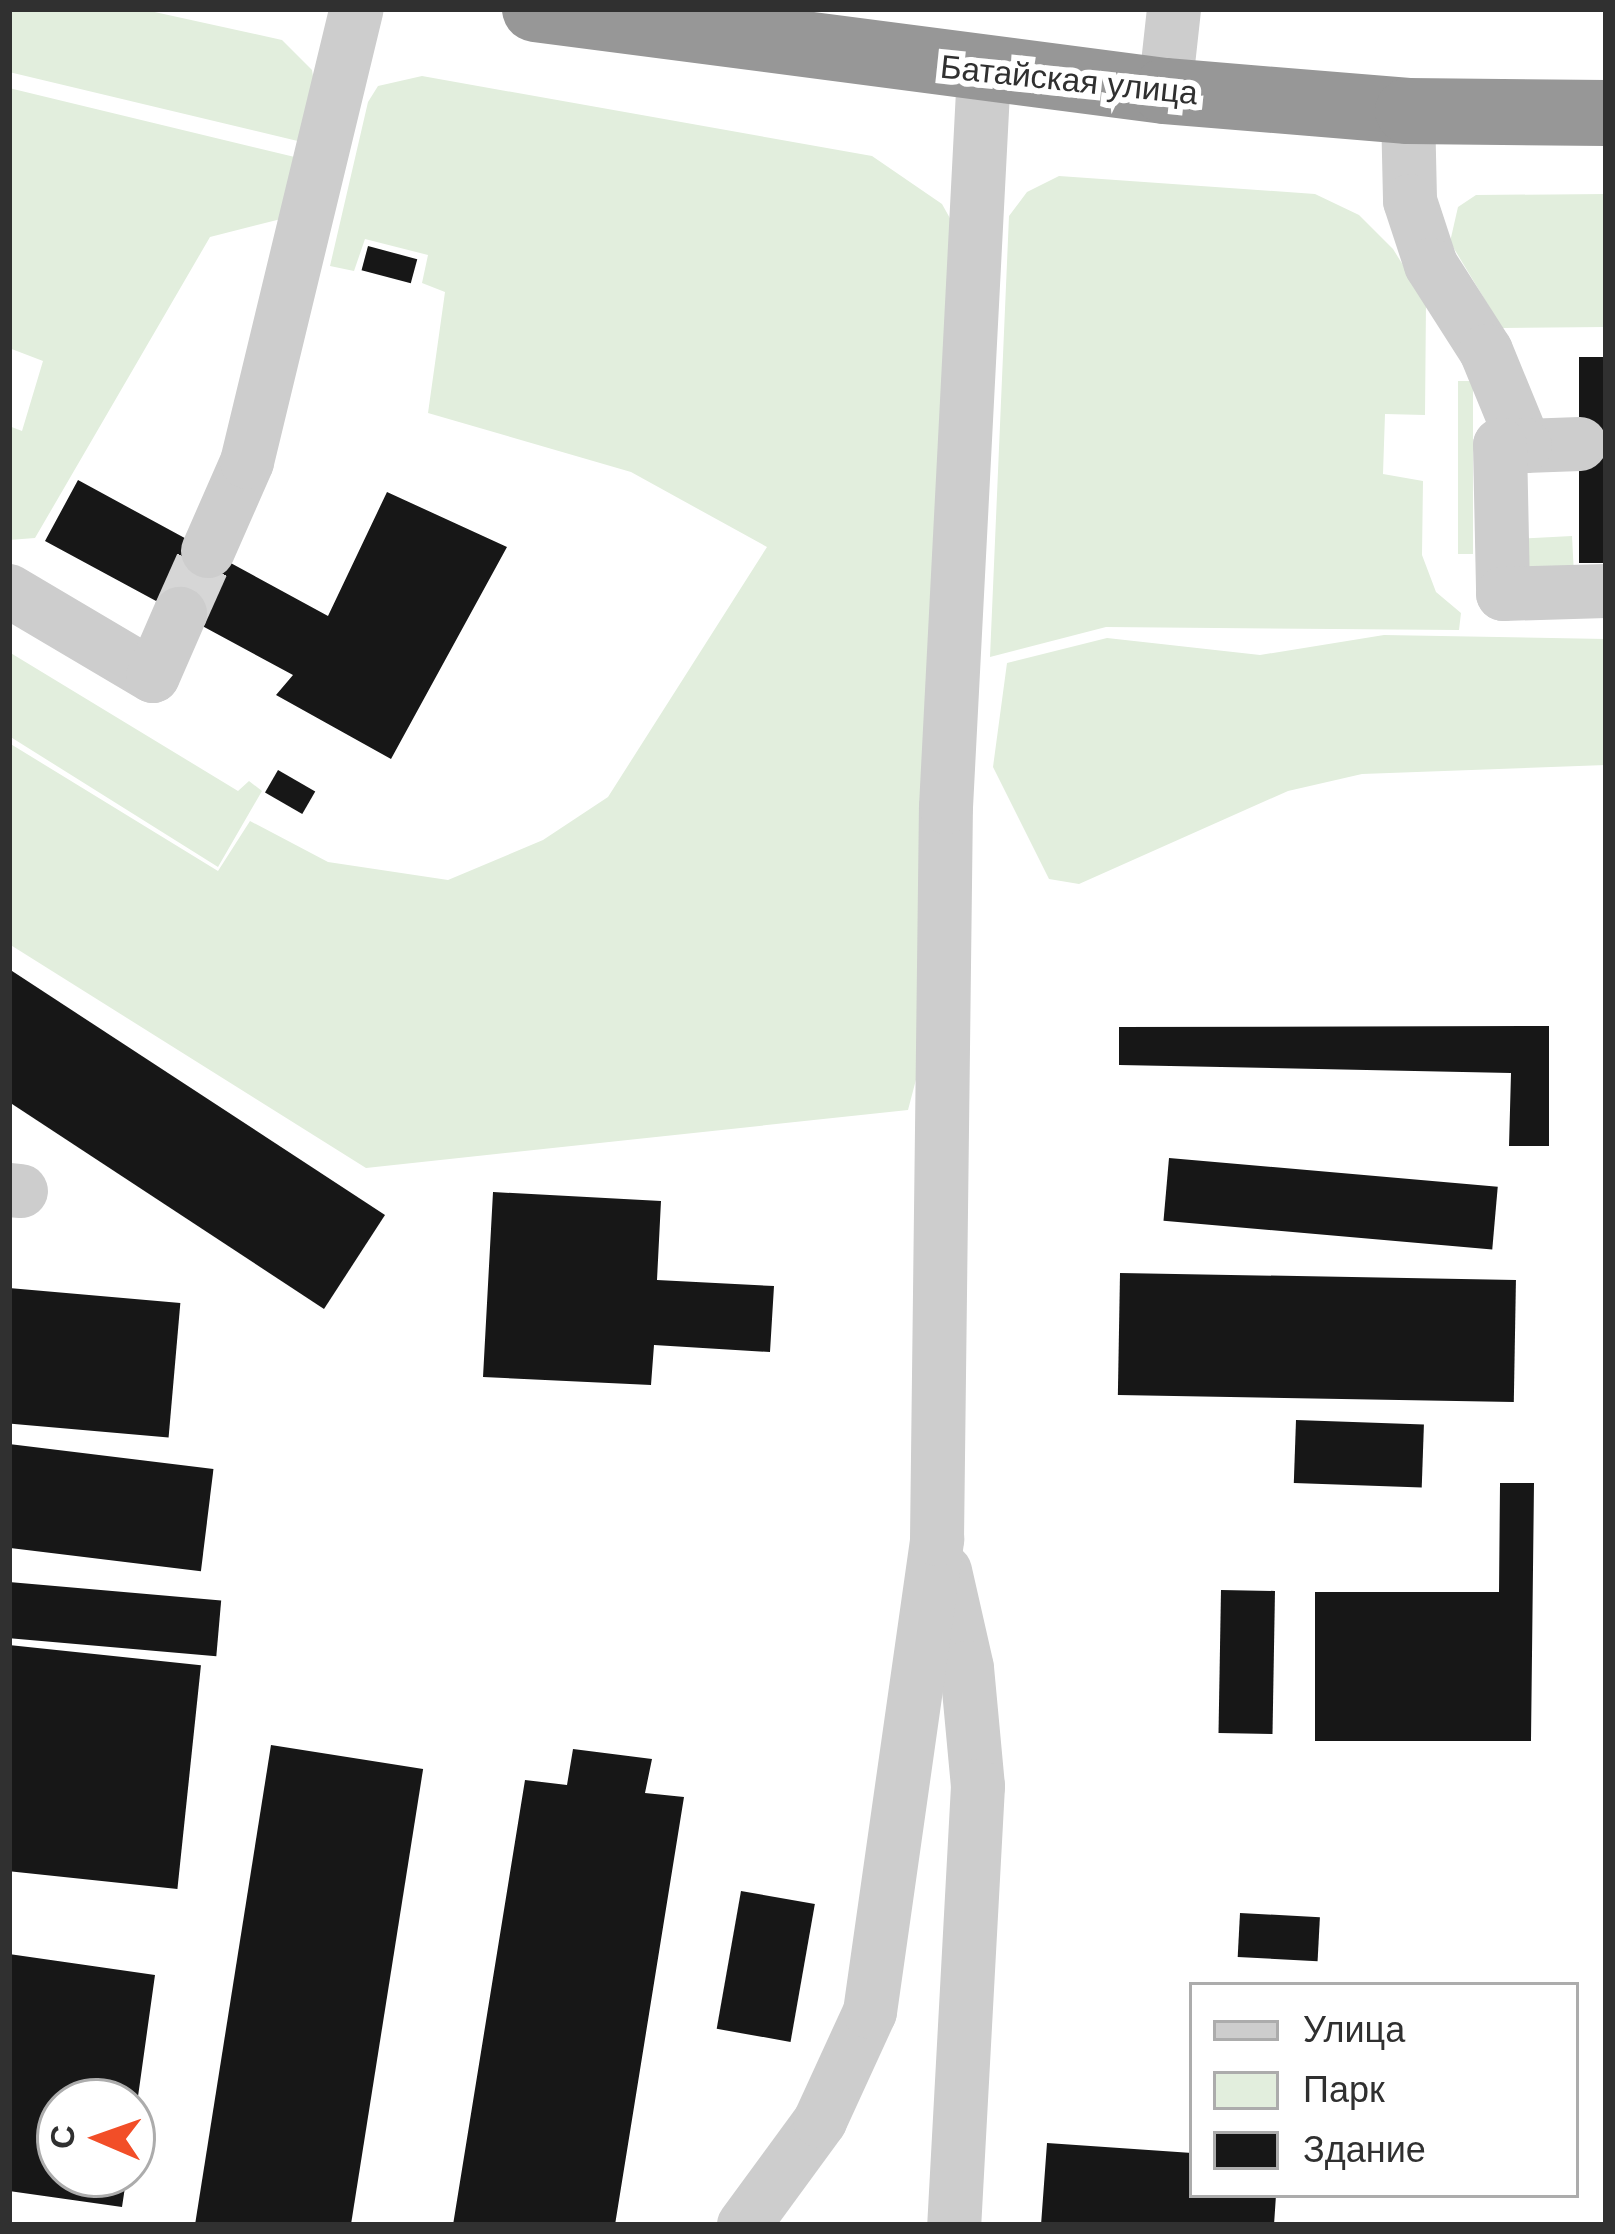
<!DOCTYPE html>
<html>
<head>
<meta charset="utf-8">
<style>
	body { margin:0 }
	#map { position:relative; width:1615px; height:2234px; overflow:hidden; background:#fff; font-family:Arial,sans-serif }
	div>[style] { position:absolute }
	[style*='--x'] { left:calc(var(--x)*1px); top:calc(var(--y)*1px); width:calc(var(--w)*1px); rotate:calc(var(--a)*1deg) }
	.green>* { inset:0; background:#e2eedd; transform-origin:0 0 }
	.building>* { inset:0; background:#171717; transform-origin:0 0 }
	.minor-tunnel>* { height:54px; margin-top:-27px; transform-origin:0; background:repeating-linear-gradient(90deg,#d6d6d6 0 54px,transparent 0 81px) }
	.minor>* { height:54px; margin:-27px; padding:0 27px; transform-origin:27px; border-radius:27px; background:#cdcdcd }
	.highway>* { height:66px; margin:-33px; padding:0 33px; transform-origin:33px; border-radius:33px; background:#979797 }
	span { translate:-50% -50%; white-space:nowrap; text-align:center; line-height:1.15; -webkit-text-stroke:12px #fff; paint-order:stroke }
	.street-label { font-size:33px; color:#303030 }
	.frame { position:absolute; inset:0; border:12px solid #303030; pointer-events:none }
	.legend { position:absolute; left:1189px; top:1982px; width:390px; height:216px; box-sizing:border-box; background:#fff; border:3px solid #acacac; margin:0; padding:15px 21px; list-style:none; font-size:36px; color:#303030 }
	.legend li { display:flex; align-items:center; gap:24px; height:60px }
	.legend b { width:60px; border:3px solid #acacac }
	.north { position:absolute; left:36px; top:2078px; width:120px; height:120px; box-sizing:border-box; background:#fff; border:3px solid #acacac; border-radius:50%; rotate:272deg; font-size:33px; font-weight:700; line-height:48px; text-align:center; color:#303030 }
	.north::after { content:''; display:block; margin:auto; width:42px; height:54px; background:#f24e28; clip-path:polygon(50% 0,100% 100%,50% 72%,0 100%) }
</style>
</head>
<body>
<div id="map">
	<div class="green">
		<i style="clip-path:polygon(9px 9px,141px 9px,282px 40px,312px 70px,317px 100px,306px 143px,9px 72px)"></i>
		<i style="clip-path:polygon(422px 76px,872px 156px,942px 204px,961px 238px,923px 1053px,908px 1110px,366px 1168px,9px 944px,9px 743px,218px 871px,250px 821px,328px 862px,448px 880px,543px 840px,608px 797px,767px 547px,631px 472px,428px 413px,445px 292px,422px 283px,428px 255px,365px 239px,354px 271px,330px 266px,368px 102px,378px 86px)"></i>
		<i style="clip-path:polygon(9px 88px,303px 159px,289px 217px,210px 237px,35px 538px,9px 540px,9px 426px,22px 431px,43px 361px,9px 348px)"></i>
		<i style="clip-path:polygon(1059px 176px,1315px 194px,1359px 215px,1393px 249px,1426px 302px,1425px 415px,1385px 414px,1383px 474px,1423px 481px,1422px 555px,1436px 592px,1461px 613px,1459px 630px,1106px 627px,990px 657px,1009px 216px,1027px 192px)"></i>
		<i style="clip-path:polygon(1606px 194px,1606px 327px,1502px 328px,1450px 242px,1458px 207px,1476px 195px)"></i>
		<i style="left:1473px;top:381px;width:173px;height:15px;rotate:90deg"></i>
		<i style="left:1572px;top:536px;width:36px;height:50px;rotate:87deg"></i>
		<i style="clip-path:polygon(1384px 635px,1606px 639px,1606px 765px,1362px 774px,1288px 791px,1079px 884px,1049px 879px,993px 767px,1007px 663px,1107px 638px,1260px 655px)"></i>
		<i style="clip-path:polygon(9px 652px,238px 791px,249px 781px,262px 791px,218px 867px,9px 736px)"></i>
	</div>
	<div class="building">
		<i style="left:368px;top:246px;width:51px;height:25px;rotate:15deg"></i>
		<i style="left:1606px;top:357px;width:206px;height:27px;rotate:90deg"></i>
		<i style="clip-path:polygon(78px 480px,328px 616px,387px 492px,507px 547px,391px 759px,276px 695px,293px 675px,45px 541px)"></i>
		<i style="left:278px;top:770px;width:43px;height:26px;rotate:30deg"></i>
		<i style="clip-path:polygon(9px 969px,385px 1215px,324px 1309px,9px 1102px)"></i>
		<i style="clip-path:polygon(1549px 1026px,1549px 1146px,1509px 1146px,1511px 1073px,1119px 1065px,1119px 1027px)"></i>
		<i style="left:1169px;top:1158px;width:330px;height:63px;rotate:5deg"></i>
		<i style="clip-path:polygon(493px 1192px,661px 1201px,657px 1280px,774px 1286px,770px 1352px,654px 1345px,651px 1385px,483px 1377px)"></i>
		<i style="left:1120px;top:1273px;width:396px;height:122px;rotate:1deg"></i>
		<i style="left:9px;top:1288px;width:172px;height:135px;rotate:5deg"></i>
		<i style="left:1296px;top:1420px;width:128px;height:63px;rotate:2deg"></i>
		<i style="left:9px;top:1444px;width:206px;height:103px;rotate:7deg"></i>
		<i style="clip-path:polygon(1500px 1483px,1534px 1483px,1531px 1741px,1315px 1741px,1315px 1592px,1499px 1592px)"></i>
		<i style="left:9px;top:1582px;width:213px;height:56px;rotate:5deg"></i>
		<i style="left:1221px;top:1590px;width:54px;height:143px;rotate:1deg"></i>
		<i style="left:9px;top:1645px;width:193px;height:225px;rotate:6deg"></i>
		<i style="left:271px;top:1745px;width:154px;height:485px;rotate:9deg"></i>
		<i style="clip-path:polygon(573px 1749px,652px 1759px,645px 1793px,684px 1797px,615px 2225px,453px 2225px,525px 1780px,567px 1785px)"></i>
		<i style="left:741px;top:1891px;width:75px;height:140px;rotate:10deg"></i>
		<i style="left:1240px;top:1913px;width:80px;height:44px;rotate:3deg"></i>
		<i style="clip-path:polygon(9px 1954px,155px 1975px,135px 2118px,132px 2102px,60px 2102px,60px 2174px,127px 2174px,122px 2207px,9px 2191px)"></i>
		<i style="clip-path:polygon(1047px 2143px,1192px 2153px,1192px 2195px,1276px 2195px,1274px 2225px,1041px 2225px)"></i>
	</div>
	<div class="minor-tunnel">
		<i style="--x:180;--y:614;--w:69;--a:-66"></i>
	</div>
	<div class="minor">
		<i style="--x:1165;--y:91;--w:82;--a:-83.7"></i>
		<i style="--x:1408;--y:111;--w:90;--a:88.7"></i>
		<i style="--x:1410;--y:201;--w:67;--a:71.8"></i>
		<i style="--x:1431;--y:265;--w:102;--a:57.4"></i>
		<i style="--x:1486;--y:351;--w:103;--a:67.7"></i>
		<i style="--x:1525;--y:446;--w:55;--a:-2.1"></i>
		<i style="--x:1525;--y:446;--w:25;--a:-178"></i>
		<i style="--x:1500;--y:445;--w:149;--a:88.8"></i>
		<i style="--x:1503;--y:594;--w:103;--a:-1.7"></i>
		<i style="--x:208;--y:551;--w:97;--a:-66.3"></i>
		<i style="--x:247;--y:462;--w:466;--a:-76.4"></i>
		<i style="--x:9;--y:591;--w:167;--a:30.6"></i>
		<i style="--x:153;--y:676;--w:68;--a:-66.5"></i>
		<i style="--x:9;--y:1190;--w:12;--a:5"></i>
		<i style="--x:945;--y:1571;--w:99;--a:77.2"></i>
		<i style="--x:967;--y:1668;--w:119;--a:84.7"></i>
		<i style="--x:978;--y:1786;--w:440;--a:93.1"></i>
		<i style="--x:744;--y:2225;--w:129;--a:-53.8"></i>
		<i style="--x:820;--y:2121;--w:120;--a:-65.4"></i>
		<i style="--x:870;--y:2012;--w:478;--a:-81.9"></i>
		<i style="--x:937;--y:1539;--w:732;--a:-89.3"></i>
		<i style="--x:946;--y:807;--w:735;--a:-87.04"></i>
	</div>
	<div class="highway">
		<i style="--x:535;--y:9;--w:635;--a:7.42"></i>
		<i style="--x:1165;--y:91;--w:244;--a:4.7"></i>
		<i style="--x:1408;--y:111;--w:198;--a:0.6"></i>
	</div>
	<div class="street-label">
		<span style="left:1069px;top:80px;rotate:6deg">Батайская улица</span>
	</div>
	<div class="frame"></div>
	<ul class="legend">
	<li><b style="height:15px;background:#cdcdcd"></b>Улица</li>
	<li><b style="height:33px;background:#e2eedd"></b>Парк</li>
	<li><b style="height:33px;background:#171717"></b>Здание</li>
	</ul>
	<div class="north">С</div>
</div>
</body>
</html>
